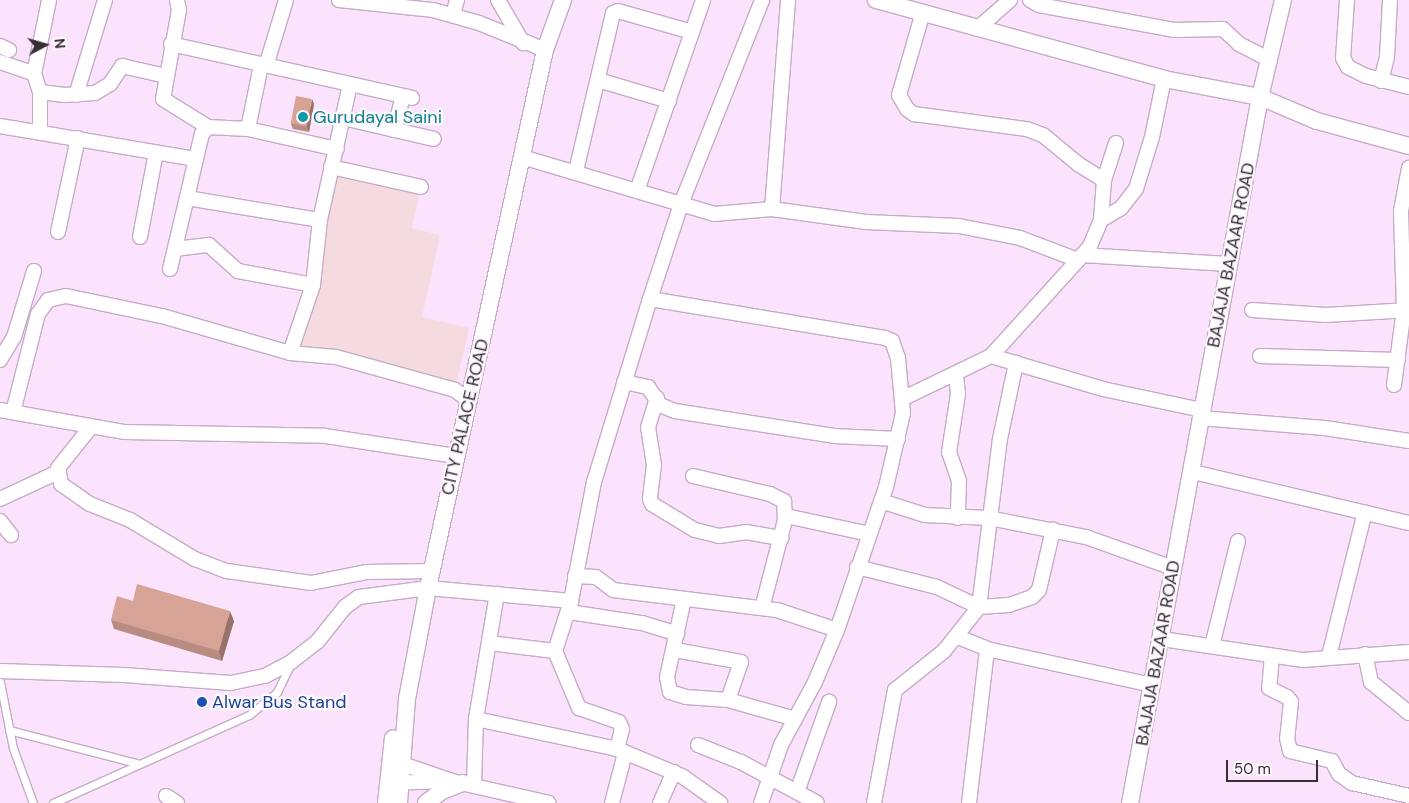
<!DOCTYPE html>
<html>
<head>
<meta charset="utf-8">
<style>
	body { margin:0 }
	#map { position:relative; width:1409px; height:803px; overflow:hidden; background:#fce3fd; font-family:"DM Sans",sans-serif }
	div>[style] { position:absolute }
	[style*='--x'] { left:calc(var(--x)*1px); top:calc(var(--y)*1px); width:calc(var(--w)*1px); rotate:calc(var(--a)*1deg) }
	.education>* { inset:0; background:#f5dbdf }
	.roads { filter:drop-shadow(1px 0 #c5acc6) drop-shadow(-1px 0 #c5acc6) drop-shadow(0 1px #c5acc6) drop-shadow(0 -1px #c5acc6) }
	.service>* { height:7px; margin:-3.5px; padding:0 3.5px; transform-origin:3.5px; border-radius:3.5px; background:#fff }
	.minor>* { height:14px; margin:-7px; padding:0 7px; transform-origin:7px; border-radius:7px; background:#fff }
	.tertiary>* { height:16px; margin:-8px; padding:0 8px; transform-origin:8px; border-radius:8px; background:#fff }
	.wall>* { inset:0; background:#b98c82 }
	.shaded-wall>* { inset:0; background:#96726a }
	.building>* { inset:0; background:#d7a397; transform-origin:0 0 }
	.dots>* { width:14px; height:14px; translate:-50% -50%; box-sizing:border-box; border:2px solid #fdf8fd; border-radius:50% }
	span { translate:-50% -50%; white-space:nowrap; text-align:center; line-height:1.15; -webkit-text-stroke:4.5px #fdf8fd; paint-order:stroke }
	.culture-label { font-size:18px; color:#0d838f }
	.left { translate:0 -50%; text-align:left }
	.street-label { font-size:18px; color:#362d37 }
	.transit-label { font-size:18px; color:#164399 }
	.north { position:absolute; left:20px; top:20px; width:50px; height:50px; -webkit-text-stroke:4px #fdf8fd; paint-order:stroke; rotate:84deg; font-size:14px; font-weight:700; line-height:20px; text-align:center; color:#362d37 }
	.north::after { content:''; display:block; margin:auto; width:18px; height:22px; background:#362d37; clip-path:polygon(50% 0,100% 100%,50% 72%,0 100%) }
	.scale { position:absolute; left:1226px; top:760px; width:92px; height:22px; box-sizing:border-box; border:2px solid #362d37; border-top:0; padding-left:6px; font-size:15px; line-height:18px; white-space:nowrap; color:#362d37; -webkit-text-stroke:4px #fdf8fd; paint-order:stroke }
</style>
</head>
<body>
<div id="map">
	<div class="education">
		<i style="clip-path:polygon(331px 167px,421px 187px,412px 228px,440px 235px,422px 317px,469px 328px,455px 390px,290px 353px)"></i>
	</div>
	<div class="roads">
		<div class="service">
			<i style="--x:0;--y:682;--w:67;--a:78.9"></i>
			<i style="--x:13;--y:748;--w:59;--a:70"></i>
			<i style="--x:9;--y:730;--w:135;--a:14.5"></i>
			<i style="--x:53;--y:803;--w:215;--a:-24.2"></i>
			<i style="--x:249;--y:715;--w:36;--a:-39"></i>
			<i style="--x:277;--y:692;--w:30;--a:-64"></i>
		</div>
		<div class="minor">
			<i style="--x:177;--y:0;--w:10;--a:79"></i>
			<i style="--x:179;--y:10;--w:90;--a:100.2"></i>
			<i style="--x:163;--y:99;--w:53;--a:31.9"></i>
			<i style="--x:339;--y:0;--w:95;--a:6.1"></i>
			<i style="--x:433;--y:10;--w:48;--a:15.8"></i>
			<i style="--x:479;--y:23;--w:71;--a:22.2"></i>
			<i style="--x:498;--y:0;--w:50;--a:59.8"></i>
			<i style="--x:1030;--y:0;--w:10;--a:29"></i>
			<i style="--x:1039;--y:5;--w:137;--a:10.5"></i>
			<i style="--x:1174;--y:30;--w:49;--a:-1.2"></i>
			<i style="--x:1223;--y:29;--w:22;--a:43"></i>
			<i style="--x:1239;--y:44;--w:35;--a:27"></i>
			<i style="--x:1347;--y:0;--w:58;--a:93.9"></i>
			<i style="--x:1343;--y:58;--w:10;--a:61"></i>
			<i style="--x:1348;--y:67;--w:20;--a:27"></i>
			<i style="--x:1366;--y:76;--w:44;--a:14.3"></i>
			<i style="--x:923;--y:12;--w:86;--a:106.1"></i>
			<i style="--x:899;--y:95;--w:16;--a:60"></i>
			<i style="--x:907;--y:109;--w:9;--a:36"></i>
			<i style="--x:914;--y:114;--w:114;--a:7.6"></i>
			<i style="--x:1027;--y:129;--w:17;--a:21"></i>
			<i style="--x:1043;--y:135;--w:45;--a:39.6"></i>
			<i style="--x:1078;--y:164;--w:31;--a:32"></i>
			<i style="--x:453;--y:15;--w:16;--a:-75"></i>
			<i style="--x:977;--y:29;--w:44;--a:-41.3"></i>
			<i style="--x:171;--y:44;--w:247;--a:12.6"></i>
			<i style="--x:0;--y:46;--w:10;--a:24"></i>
			<i style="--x:0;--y:62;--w:36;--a:19"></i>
			<i style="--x:266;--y:66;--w:69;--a:-73.1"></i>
			<i style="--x:598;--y:80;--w:74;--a:16.5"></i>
			<i style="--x:1381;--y:81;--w:25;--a:-76"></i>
			<i style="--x:1387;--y:57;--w:57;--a:-87"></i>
			<i style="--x:40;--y:92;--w:25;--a:7"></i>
			<i style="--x:65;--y:95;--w:30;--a:-4"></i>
			<i style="--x:95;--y:93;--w:17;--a:-31"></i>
			<i style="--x:110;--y:84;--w:22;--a:-56"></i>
			<i style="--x:122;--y:66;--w:45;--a:12.8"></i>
			<i style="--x:76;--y:95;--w:99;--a:-73"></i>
			<i style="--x:343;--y:118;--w:93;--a:13"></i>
			<i style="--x:0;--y:126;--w:199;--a:9.6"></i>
			<i style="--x:248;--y:129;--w:65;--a:-78.5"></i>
			<i style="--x:394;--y:130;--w:35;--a:-75"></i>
			<i style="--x:40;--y:131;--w:39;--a:-90"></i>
			<i style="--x:40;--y:92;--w:19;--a:-108"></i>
			<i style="--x:34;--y:74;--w:76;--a:-78.5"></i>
			<i style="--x:522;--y:157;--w:200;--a:16.5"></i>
			<i style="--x:714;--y:214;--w:58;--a:-4.9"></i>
			<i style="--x:772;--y:209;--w:95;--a:7.9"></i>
			<i style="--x:866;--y:222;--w:93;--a:2.5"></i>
			<i style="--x:959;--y:226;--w:62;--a:11.1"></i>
			<i style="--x:1020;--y:238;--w:62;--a:20.8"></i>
			<i style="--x:331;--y:167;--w:92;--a:12.5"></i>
			<i style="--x:576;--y:171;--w:162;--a:-76.8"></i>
			<i style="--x:613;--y:13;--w:5;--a:-22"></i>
			<i style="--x:618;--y:11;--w:77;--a:15.8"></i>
			<i style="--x:637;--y:191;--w:202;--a:-70.9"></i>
			<i style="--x:187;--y:198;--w:135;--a:9.4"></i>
			<i style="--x:772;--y:209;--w:210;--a:-85.6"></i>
			<i style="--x:1101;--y:220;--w:23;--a:-31"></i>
			<i style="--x:1121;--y:208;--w:24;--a:-52"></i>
			<i style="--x:1136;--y:189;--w:54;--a:-72.9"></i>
			<i style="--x:1152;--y:137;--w:59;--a:-78.3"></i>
			<i style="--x:58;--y:232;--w:96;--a:-78"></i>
			<i style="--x:140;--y:237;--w:86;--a:-79.3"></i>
			<i style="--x:175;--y:249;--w:34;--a:-7"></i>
			<i style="--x:209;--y:245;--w:39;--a:42"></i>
			<i style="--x:238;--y:271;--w:76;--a:10.6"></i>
			<i style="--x:1082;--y:255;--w:146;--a:3.5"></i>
			<i style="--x:170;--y:269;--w:139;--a:-76.7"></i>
			<i style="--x:202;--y:134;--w:9;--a:-49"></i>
			<i style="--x:208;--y:127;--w:40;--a:2.9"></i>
			<i style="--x:248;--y:129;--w:91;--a:12.7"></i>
			<i style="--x:650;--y:299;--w:238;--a:9.4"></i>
			<i style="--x:885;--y:338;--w:8;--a:23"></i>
			<i style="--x:892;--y:341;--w:18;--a:71"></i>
			<i style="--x:898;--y:358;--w:55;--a:84.8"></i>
			<i style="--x:903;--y:413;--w:76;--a:102.9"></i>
			<i style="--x:886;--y:487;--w:151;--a:108.9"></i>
			<i style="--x:837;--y:630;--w:56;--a:112.9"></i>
			<i style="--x:815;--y:682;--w:72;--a:118.4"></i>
			<i style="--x:781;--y:745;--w:61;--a:109"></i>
			<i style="--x:1252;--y:310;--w:74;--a:3.9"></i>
			<i style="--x:1326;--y:315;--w:83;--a:-3.4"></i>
			<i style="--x:290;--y:353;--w:72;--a:-71.3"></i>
			<i style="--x:313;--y:285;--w:65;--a:-83.9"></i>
			<i style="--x:320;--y:220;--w:138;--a:-77.5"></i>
			<i style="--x:991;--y:356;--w:117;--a:16.4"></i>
			<i style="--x:1103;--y:389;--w:101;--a:12"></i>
			<i style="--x:1260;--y:356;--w:138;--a:1.7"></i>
			<i style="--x:0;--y:360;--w:27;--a:-59"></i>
			<i style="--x:14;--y:337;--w:69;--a:-73.1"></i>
			<i style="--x:956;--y:375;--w:19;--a:84"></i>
			<i style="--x:958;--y:394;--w:59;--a:98.8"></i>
			<i style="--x:949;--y:452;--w:31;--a:71"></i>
			<i style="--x:959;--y:481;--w:37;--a:92"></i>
			<i style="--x:624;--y:382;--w:25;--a:12"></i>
			<i style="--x:648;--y:387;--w:22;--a:56"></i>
			<i style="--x:660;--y:405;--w:16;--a:22"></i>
			<i style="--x:675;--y:411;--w:161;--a:8.9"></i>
			<i style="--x:834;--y:436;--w:64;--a:2.7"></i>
			<i style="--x:1394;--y:385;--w:77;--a:-82.5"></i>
			<i style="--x:1404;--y:309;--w:98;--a:-91.8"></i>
			<i style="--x:1401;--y:211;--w:44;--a:-79.5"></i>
			<i style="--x:657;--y:398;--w:30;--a:107"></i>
			<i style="--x:648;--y:427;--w:38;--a:81"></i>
			<i style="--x:654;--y:465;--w:34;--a:97"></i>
			<i style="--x:650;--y:499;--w:5;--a:68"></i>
			<i style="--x:652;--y:504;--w:50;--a:31.2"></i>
			<i style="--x:695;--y:530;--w:25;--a:14"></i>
			<i style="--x:719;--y:536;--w:27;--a:-8"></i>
			<i style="--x:746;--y:532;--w:36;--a:10"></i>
			<i style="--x:904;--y:398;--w:97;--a:-25.8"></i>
			<i style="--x:991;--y:356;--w:130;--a:-47.8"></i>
			<i style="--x:1078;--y:260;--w:18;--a:-49"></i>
			<i style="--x:1090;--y:246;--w:28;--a:-67"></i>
			<i style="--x:1101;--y:220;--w:40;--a:-85.7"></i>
			<i style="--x:1104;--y:180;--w:39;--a:-72"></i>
			<i style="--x:0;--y:410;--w:127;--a:10"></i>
			<i style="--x:125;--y:432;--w:200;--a:1.1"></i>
			<i style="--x:325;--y:436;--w:132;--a:8.7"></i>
			<i style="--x:13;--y:412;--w:101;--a:-75.7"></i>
			<i style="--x:38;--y:314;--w:17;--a:-54"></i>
			<i style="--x:48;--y:300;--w:18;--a:-13"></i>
			<i style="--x:66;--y:296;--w:98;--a:11.8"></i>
			<i style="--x:162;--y:316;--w:133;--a:16.1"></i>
			<i style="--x:290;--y:353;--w:46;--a:5"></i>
			<i style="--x:336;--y:357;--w:123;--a:15.5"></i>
			<i style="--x:455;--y:390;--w:18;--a:38"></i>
			<i style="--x:1200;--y:418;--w:125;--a:4.6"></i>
			<i style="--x:1325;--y:428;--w:85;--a:8.8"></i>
			<i style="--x:90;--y:428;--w:51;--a:128.7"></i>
			<i style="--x:58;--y:468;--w:16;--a:79"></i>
			<i style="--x:61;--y:484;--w:35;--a:35"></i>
			<i style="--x:90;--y:504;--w:43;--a:21.8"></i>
			<i style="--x:130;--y:520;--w:76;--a:31"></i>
			<i style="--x:195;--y:559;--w:34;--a:21"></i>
			<i style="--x:227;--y:571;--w:85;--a:8.1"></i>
			<i style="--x:311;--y:583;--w:56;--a:-11.3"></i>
			<i style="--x:366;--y:572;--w:65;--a:-0.9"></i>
			<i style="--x:1193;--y:472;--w:222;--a:13.3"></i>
			<i style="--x:693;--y:476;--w:79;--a:13.2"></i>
			<i style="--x:770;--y:494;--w:16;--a:27"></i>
			<i style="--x:784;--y:501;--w:19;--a:87"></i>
			<i style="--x:785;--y:520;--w:91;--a:104.6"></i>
			<i style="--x:0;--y:499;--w:62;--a:-24.9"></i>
			<i style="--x:881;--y:501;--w:46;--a:17.7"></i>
			<i style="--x:925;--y:515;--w:64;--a:2.7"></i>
			<i style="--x:989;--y:518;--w:99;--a:11.1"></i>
			<i style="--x:1086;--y:537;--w:92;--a:19.6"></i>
			<i style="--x:786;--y:516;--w:85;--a:12.2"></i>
			<i style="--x:0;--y:521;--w:18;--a:52"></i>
			<i style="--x:857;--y:567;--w:82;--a:14"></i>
			<i style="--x:937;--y:587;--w:47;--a:25.5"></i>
			<i style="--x:979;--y:607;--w:30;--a:-4"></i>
			<i style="--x:1009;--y:605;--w:24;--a:-19"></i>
			<i style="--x:1032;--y:597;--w:10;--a:-45"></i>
			<i style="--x:1039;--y:590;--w:62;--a:-76.9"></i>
			<i style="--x:575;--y:576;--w:21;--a:3"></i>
			<i style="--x:596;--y:577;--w:21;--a:37"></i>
			<i style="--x:613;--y:590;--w:165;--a:7"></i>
			<i style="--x:777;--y:610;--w:63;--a:18.4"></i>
			<i style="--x:684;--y:599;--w:80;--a:102.3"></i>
			<i style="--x:667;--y:677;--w:15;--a:79"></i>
			<i style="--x:670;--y:692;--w:17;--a:17"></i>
			<i style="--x:686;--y:697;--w:42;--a:4.1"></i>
			<i style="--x:728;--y:700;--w:70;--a:15.8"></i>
			<i style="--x:571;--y:601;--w:52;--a:107.7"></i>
			<i style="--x:555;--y:651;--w:62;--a:67.2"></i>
			<i style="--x:579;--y:708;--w:42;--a:19.3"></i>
			<i style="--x:619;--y:722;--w:8;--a:67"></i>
			<i style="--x:622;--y:729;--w:21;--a:104"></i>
			<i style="--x:569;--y:612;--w:74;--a:8.6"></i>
			<i style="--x:642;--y:623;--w:37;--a:17"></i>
			<i style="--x:958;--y:637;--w:31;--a:22"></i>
			<i style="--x:987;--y:649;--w:169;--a:12.3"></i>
			<i style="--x:1162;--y:639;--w:143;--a:8.5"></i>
			<i style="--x:1303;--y:660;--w:106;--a:-4.3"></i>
			<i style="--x:489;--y:643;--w:66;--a:6.9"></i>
			<i style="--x:1212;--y:646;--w:108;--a:-76.1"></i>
			<i style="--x:675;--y:650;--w:67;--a:10.3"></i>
			<i style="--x:741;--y:662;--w:40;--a:108.9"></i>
			<i style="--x:1365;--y:654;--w:29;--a:78"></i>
			<i style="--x:1371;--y:682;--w:49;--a:39.2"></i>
			<i style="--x:1272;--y:656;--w:32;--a:95"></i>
			<i style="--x:1269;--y:688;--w:20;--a:27"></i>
			<i style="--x:1287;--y:697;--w:6;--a:51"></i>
			<i style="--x:1291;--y:702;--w:36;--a:96"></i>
			<i style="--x:1287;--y:738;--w:13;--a:77"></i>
			<i style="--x:1290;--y:751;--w:43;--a:13.4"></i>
			<i style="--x:1332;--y:761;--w:15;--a:62"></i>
			<i style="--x:1339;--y:774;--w:16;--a:35"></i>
			<i style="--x:1352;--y:783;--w:58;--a:12.8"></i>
			<i style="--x:1329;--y:656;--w:148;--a:-76"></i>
			<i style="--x:0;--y:671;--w:124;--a:1.8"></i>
			<i style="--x:124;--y:675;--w:107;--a:4.3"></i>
			<i style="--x:231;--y:683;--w:35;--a:-12"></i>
			<i style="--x:265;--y:676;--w:30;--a:-28"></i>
			<i style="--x:291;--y:662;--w:33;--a:-38"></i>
			<i style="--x:317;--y:642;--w:45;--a:-51.3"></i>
			<i style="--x:345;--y:607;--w:17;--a:-36"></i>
			<i style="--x:359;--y:597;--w:70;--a:-7.4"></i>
			<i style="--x:428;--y:588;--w:144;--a:5.2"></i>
			<i style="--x:571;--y:601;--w:121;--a:-79.1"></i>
			<i style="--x:594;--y:482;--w:191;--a:-73"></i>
			<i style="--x:650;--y:299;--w:100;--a:-71.9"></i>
			<i style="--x:681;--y:204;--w:219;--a:-68.3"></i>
			<i style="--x:476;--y:719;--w:144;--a:12"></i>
			<i style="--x:617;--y:749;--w:70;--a:22.6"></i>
			<i style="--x:682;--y:776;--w:47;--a:35.4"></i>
			<i style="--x:698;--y:745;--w:46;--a:21.6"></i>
			<i style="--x:741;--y:762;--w:86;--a:28.3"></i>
			<i style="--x:394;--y:761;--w:61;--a:19"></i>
			<i style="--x:452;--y:781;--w:99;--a:12.8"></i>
			<i style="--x:390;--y:783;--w:56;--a:-2"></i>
			<i style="--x:474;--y:785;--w:66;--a:-88.3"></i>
			<i style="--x:476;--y:719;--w:127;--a:-80.5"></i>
			<i style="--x:797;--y:792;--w:96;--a:-70.4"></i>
			<i style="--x:166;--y:796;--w:13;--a:32"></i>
			<i style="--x:612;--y:803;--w:52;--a:-75.4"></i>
			<i style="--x:660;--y:803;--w:34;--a:-66"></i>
			<i style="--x:874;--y:803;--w:115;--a:-79.5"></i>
			<i style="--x:895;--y:690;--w:63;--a:-38.5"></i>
			<i style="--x:944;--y:651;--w:56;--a:-51.5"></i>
			<i style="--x:979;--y:607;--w:169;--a:-82.9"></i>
			<i style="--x:1000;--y:439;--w:78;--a:-78.1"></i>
			<i style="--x:969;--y:803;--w:155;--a:-83.3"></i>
		</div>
		<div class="tertiary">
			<i style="--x:876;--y:0;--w:299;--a:15.3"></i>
			<i style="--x:1164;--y:79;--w:98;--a:10.6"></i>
			<i style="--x:1260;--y:97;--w:718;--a:100.43"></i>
			<i style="--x:1283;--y:0;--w:100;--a:103.3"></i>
			<i style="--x:1260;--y:97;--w:62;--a:22.8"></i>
			<i style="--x:1317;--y:121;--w:95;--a:15.2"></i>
			<i style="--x:386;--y:803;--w:65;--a:-83.9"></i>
			<i style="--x:399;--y:803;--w:104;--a:-85.6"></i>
			<i style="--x:407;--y:699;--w:113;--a:-79.3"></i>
			<i style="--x:428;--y:588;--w:551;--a:-77.73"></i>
			<i style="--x:545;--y:50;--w:53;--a:-70.2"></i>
			<i style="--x:426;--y:803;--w:20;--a:-37"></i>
			<i style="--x:442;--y:791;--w:22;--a:-21"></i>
		</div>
	</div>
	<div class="wall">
		<i style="clip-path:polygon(314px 104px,309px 132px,293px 129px,291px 124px)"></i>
		<i style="clip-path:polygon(133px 601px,234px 621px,222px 661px,114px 629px,111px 620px)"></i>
	</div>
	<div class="shaded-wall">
		<i style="clip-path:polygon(312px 99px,314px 104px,309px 132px,307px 127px)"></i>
		<i style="clip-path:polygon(230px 611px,234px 621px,222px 661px,219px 651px)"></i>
	</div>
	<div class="building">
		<i style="left:296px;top:96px;width:16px;height:28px;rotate:11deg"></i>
		<i style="clip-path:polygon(137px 584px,230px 611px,219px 651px,111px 620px,117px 596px,133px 601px)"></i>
	</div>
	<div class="dots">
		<i style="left:303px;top:117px;background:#0f9aa8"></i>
		<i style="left:202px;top:702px;background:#1a4fb4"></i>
	</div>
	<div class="culture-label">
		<span class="left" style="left:313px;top:117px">Gurudayal Saini</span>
	</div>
	<div class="street-label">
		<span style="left:1231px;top:255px;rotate:-79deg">BAJAJA BAZAAR ROAD</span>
		<span style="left:465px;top:417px;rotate:-77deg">CITY PALACE ROAD</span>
		<span style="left:1158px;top:653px;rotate:-80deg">BAJAJA BAZAAR ROAD</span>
	</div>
	<div class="transit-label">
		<span class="left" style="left:212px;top:702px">Alwar Bus Stand</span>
	</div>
	<div class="north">N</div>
	<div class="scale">50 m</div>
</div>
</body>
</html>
